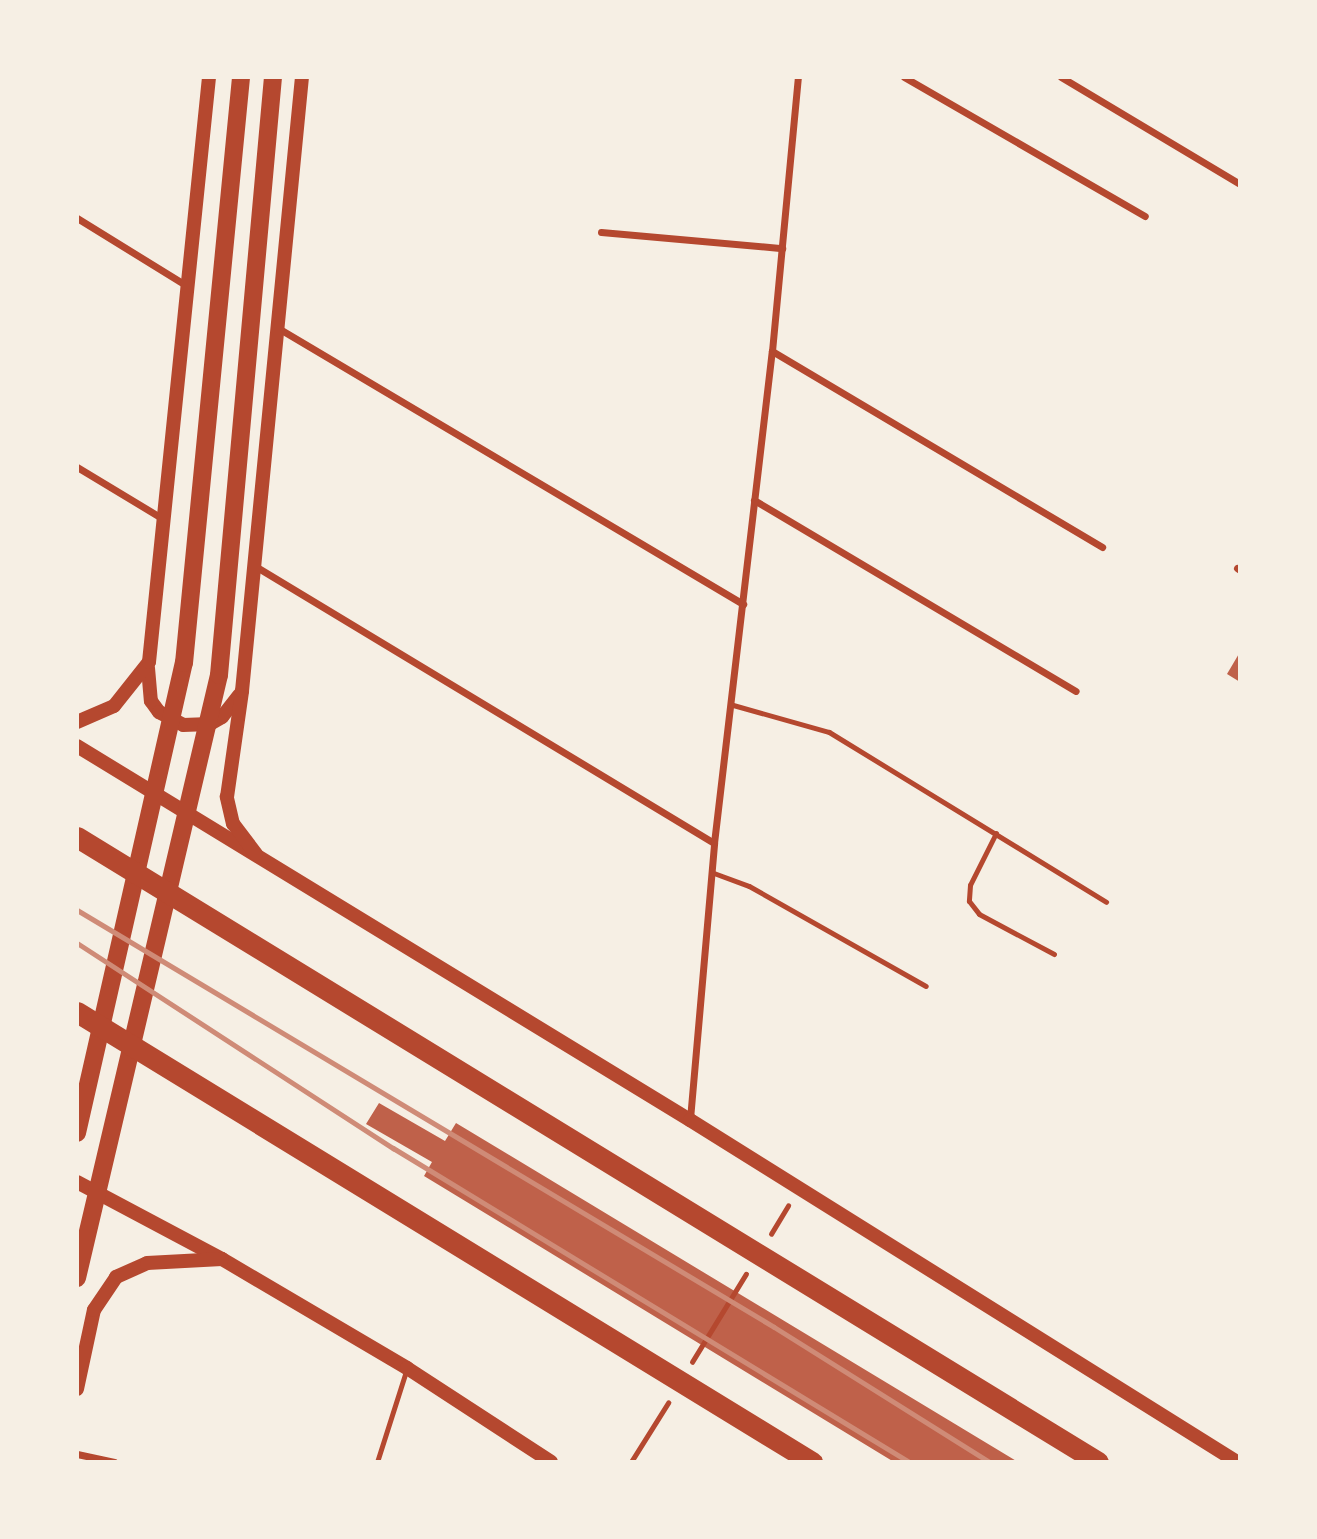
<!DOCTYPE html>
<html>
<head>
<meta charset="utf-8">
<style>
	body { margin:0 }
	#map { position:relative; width:1317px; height:1539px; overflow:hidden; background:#f6efe4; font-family:Lora,serif }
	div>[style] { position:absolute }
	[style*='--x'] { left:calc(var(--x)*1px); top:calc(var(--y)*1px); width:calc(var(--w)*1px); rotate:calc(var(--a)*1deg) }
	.building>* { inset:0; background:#bf614a }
	.path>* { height:4.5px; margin:-2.25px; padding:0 2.25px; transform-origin:2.25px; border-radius:2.25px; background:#b5482f }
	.service>* { height:5px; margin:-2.5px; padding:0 2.5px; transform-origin:2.5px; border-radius:2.5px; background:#b5482f }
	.minor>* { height:7px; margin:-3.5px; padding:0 3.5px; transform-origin:3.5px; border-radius:3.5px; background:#b5482f }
	.secondary>* { height:14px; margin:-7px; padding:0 7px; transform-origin:7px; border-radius:7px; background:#b5482f }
	.primary>* { height:18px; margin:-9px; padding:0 9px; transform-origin:9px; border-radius:9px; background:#b5482f }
	.motorway>* { height:21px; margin:-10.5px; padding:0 10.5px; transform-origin:10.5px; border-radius:10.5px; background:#b5482f }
	.rail>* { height:5px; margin:-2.5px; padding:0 2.5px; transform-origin:2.5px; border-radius:2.5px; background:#cf8b77 }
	span { translate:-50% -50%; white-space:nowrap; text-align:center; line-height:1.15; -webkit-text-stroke:7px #f6efe4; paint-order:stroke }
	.frame { position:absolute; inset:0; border:79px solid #f6efe4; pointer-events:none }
</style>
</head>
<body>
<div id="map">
	<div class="building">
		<i style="clip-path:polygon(1240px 652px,1240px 682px,1227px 674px)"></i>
		<i style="clip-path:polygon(379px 1103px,445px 1141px,456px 1123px,1018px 1462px,894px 1462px,424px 1176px,432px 1162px,366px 1124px)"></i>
	</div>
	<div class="path">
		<i style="--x:771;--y:1234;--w:33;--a:-59"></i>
		<i style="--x:692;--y:1362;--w:103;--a:-58.5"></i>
		<i style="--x:631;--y:1462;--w:70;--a:-57.9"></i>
	</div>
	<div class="service">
		<i style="--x:733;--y:705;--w:100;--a:15.7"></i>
		<i style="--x:829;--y:732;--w:325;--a:31.5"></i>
		<i style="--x:996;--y:833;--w:58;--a:116.6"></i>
		<i style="--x:970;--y:885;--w:16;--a:94"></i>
		<i style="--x:969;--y:901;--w:16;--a:52"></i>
		<i style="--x:979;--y:914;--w:85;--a:28.1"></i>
		<i style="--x:711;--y:872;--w:40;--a:20.2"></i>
		<i style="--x:749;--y:886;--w:203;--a:29.5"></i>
		<i style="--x:377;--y:1462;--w:96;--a:-72.3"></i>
	</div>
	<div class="minor">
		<i style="--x:904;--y:77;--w:278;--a:30"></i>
		<i style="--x:1061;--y:77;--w:209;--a:30.9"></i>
		<i style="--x:77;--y:218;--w:129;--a:31.7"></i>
		<i style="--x:601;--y:232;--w:182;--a:5.1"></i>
		<i style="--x:278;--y:328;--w:541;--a:30.69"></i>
		<i style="--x:772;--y:351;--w:384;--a:30.7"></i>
		<i style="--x:77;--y:467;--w:103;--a:31.1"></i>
		<i style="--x:754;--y:500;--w:374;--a:30.7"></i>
		<i style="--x:255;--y:566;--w:536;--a:31.11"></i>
		<i style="--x:1237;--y:568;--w:4;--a:34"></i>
		<i style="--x:690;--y:1119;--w:277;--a:-85"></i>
		<i style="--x:714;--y:843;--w:495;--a:-83.3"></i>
		<i style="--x:772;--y:351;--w:275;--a:-84.6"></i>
		<i style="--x:77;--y:1454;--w:38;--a:12"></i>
	</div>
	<div class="secondary">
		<i style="--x:148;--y:668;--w:33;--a:85"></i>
		<i style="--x:151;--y:701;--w:14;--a:54"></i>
		<i style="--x:159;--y:712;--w:27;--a:28"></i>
		<i style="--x:183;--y:725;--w:27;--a:-2"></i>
		<i style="--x:210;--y:724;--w:14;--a:-30"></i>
		<i style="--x:222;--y:717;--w:28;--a:-52"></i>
		<i style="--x:77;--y:722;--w:40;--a:-23.4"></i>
		<i style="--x:114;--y:706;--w:56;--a:-51.5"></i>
		<i style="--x:149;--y:662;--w:588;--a:-84.14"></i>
		<i style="--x:77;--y:746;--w:718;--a:31.39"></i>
		<i style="--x:690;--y:1120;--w:645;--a:32.01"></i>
		<i style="--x:256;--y:854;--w:38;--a:-127"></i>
		<i style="--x:233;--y:824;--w:28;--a:-103"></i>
		<i style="--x:227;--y:797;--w:107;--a:-81.9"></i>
		<i style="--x:242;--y:691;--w:617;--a:-84.42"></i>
		<i style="--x:77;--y:1182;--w:164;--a:28"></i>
		<i style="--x:222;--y:1259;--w:215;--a:30.5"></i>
		<i style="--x:407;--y:1368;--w:172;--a:33.1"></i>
		<i style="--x:77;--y:1389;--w:81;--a:-77.9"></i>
		<i style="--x:94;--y:1310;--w:40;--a:-56"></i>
		<i style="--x:116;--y:1277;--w:34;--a:-24"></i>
		<i style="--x:147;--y:1263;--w:75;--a:-3.1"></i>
	</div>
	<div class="primary">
		<i style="--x:77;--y:1133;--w:482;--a:-77.2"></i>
		<i style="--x:184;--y:663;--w:589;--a:-84.44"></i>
		<i style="--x:77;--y:1278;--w:619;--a:-76.75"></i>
		<i style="--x:219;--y:675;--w:600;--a:-84.84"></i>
	</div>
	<div class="motorway">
		<i style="--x:77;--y:837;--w:1197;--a:31.47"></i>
		<i style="--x:77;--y:1012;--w:862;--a:31.48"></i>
	</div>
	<div class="rail">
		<i style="--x:77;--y:910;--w:812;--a:30.89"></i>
		<i style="--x:774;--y:1327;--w:254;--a:32.1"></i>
		<i style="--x:77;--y:943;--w:377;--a:33"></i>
		<i style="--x:393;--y:1148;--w:604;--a:31.32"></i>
	</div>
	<div class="frame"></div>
</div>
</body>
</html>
